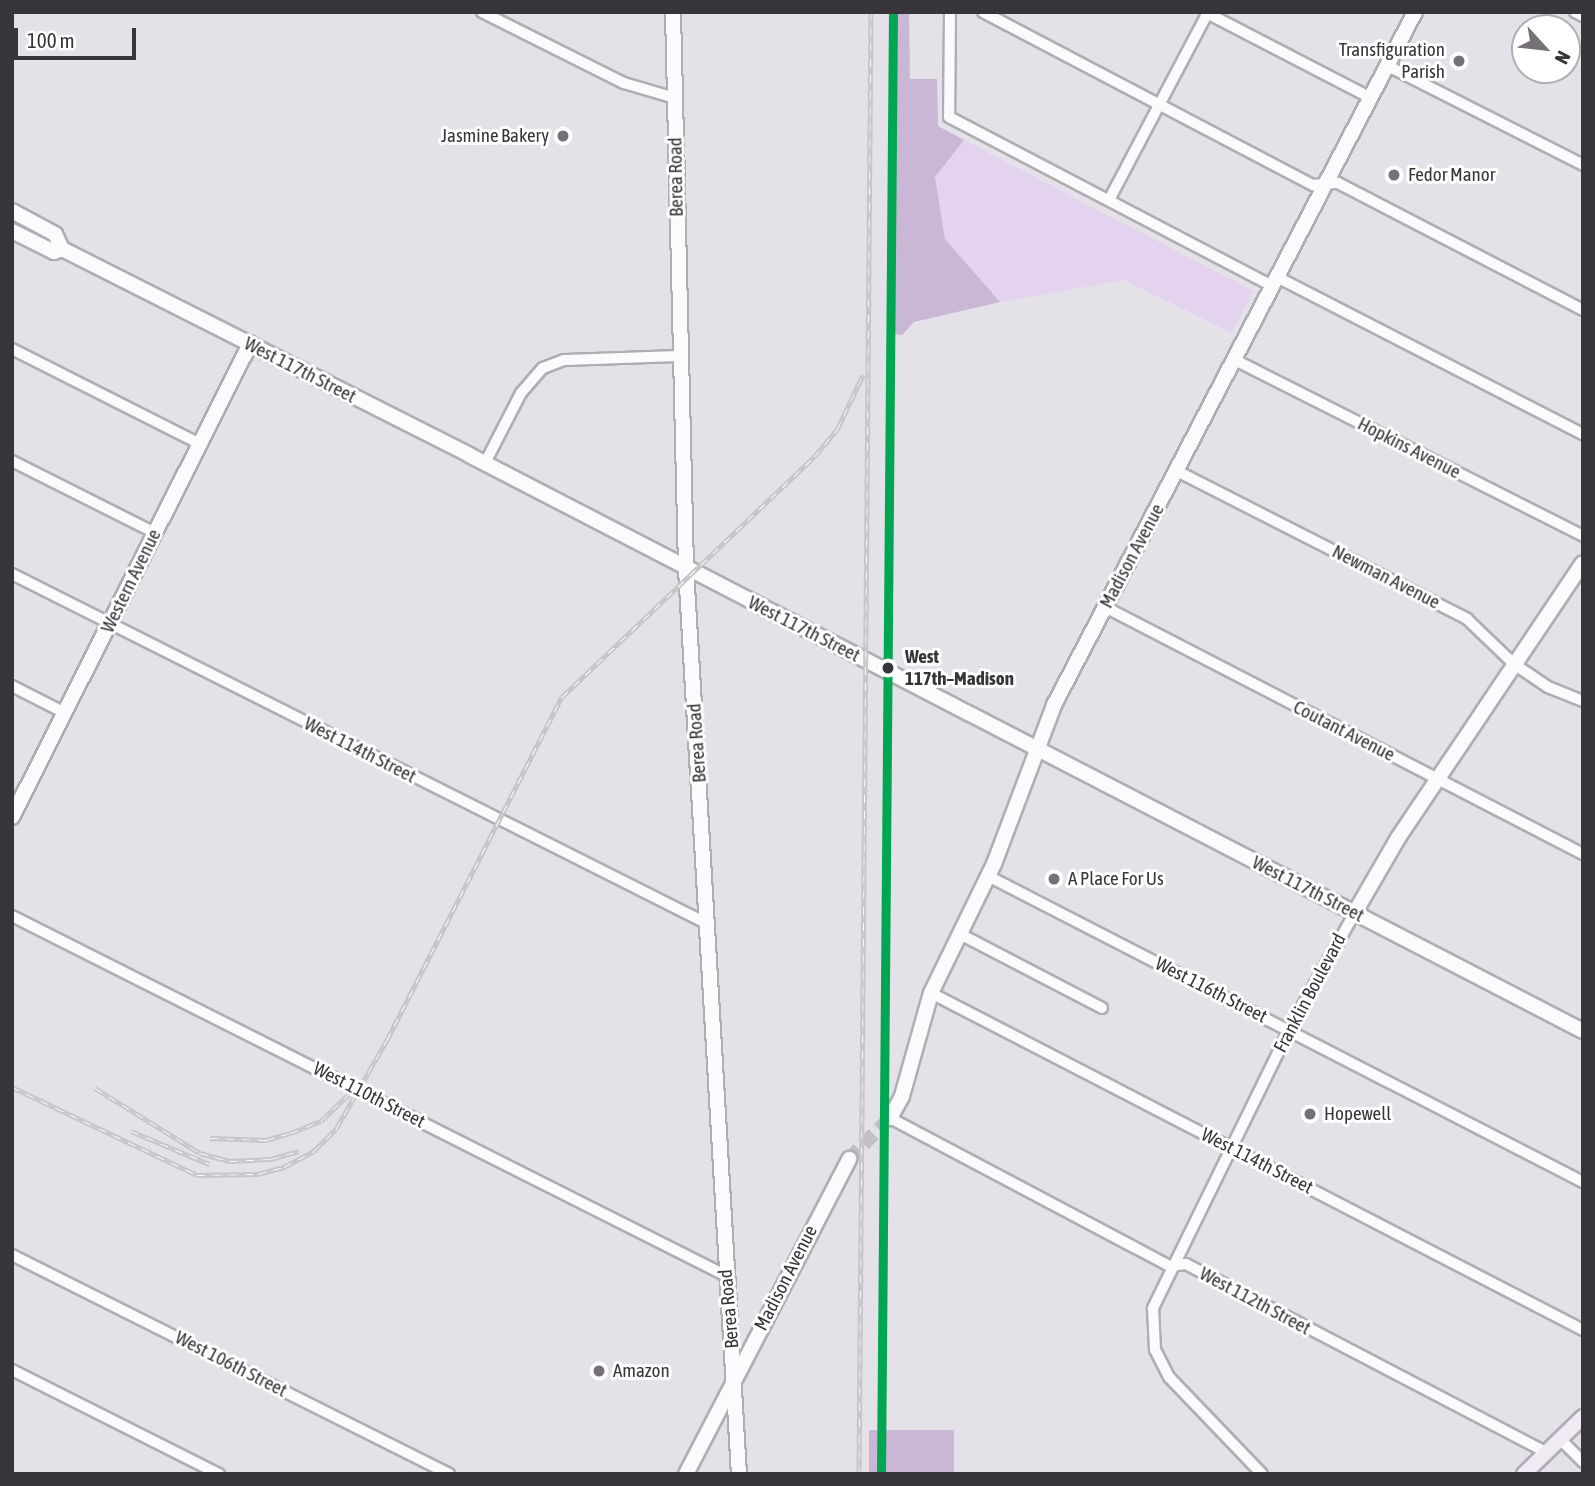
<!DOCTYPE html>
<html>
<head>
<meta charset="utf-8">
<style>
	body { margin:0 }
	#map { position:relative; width:1595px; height:1486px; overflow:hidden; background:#e5e1e8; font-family:"Asap Condensed",sans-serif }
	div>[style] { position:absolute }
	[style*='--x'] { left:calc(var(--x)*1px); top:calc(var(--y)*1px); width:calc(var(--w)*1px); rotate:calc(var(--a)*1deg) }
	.green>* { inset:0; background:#e4d3ef }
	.forest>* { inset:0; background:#cab7d6; transform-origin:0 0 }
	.secondary-tunnel>* { height:14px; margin-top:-7px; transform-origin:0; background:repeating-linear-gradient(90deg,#c2bfc5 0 14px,transparent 0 21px) }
	.roads { filter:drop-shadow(2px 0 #b0adb3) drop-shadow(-2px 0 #b0adb3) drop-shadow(0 2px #b0adb3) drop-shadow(0 -2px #b0adb3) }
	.street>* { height:10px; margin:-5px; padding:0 5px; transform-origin:5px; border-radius:5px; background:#fbfafc }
	.secondary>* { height:14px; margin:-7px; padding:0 7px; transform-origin:7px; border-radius:7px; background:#fbfafc }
	.primary>* { height:14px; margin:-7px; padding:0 7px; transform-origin:7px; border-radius:7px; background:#efeaf3 }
	.rail>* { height:5px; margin-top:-2.5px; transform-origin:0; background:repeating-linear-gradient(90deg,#fff 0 8px,#c7c6c8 0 16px); box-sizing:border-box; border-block:2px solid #c7c6c8 }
	.metro-1>* { height:9px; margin:-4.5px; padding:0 4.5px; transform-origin:4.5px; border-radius:4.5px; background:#00a651 }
	.dots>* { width:19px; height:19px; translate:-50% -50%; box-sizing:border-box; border:4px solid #fff; border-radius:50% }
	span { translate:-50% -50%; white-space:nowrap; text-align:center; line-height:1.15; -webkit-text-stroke:6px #fff; paint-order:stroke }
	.poi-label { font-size:19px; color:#38353a }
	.right { translate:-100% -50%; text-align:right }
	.left { translate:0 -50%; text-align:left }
	.street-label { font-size:19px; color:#38353a }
	.stop-label { font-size:19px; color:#38353a; font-weight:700 }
	.frame { position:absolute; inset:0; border:14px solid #38353a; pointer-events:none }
	.north { position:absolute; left:1511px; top:14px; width:70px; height:70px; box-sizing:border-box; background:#fff; border:2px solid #afaeb0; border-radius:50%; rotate:117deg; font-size:19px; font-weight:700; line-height:28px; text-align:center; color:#38353a }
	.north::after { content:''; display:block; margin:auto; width:24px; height:32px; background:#757177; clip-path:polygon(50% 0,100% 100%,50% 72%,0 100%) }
	.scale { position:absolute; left:14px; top:28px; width:122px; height:32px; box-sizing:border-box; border:4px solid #38353a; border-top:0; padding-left:9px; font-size:21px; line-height:24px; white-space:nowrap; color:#38353a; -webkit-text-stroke:5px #fff; paint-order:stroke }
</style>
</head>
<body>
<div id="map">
	<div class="green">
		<i style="clip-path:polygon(964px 140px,1253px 291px,1232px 333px,1124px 280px,1000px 302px,945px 239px,935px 177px)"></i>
	</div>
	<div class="forest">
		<i style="clip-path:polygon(896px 12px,909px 12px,910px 79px,937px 79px,938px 126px,964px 140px,935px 177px,945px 239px,1000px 302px,914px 322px,902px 335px,893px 334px)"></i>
		<i style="left:869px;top:1430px;width:85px;height:44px"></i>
	</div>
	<div class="secondary-tunnel">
		<i style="--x:849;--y:1159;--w:58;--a:-45"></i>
	</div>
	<div class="roads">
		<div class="street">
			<i style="--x:482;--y:12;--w:159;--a:26.6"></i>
			<i style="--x:624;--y:83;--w:53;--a:16.4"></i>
			<i style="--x:950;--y:12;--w:105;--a:90.5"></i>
			<i style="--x:949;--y:117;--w:365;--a:27.6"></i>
			<i style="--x:983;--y:12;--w:373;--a:27.7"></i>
			<i style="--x:1313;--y:185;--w:25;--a:-5"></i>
			<i style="--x:1338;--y:183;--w:276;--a:27.4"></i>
			<i style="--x:1205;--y:12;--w:187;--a:27.4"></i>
			<i style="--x:1575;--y:12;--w:9;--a:27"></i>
			<i style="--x:1388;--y:66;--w:219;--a:26.9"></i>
			<i style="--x:1109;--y:200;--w:212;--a:-62.2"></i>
			<i style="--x:1277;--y:277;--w:344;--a:27.2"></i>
			<i style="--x:12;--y:349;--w:211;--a:26.8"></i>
			<i style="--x:1235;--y:360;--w:390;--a:26.8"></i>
			<i style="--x:12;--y:461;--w:160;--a:26.7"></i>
			<i style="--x:485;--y:463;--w:79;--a:-62.8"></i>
			<i style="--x:521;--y:393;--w:33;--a:-49"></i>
			<i style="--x:543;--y:368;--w:22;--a:-21"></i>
			<i style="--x:564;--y:360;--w:115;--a:-2"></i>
			<i style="--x:1177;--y:471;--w:326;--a:27"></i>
			<i style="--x:1467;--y:619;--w:65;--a:43.8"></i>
			<i style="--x:1514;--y:664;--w:41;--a:34.1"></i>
			<i style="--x:1548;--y:687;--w:38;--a:22"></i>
			<i style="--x:12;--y:574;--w:779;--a:26.7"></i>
			<i style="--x:1105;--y:607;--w:538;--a:27.33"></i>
			<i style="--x:12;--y:686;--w:59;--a:27"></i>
			<i style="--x:988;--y:876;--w:669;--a:27.22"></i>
			<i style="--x:12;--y:916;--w:798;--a:26.73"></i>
			<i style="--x:960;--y:934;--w:160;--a:27.5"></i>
			<i style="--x:931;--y:993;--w:734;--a:27.33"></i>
			<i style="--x:890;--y:1118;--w:317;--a:27.9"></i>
			<i style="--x:1170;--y:1266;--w:16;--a:-7"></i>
			<i style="--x:1186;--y:1264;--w:405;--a:27.6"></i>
			<i style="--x:12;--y:1255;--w:489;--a:26.6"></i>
			<i style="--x:12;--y:1370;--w:232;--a:26.7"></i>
			<i style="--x:1560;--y:1439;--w:33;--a:45"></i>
			<i style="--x:1262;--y:1474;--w:134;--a:-133.8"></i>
			<i style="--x:1169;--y:1377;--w:30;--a:-117"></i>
			<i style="--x:1155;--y:1350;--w:42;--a:-92.7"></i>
			<i style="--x:1153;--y:1308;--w:309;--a:-63.9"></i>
			<i style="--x:1289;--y:1030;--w:133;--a:-60.7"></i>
		</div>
		<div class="secondary">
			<i style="--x:673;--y:12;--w:557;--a:88.66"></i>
			<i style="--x:686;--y:569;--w:907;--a:86.65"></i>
			<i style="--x:12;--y:211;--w:49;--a:28.1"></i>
			<i style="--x:55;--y:234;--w:17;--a:65"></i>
			<i style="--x:12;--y:231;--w:47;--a:26.6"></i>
			<i style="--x:54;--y:252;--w:9;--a:-21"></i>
			<i style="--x:62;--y:249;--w:456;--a:26.8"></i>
			<i style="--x:469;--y:455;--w:1254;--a:27.34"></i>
			<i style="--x:12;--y:817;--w:530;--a:-63.29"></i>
			<i style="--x:1354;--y:914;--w:88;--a:-59.9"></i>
			<i style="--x:1398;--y:838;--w:331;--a:-56.1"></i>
			<i style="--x:890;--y:1118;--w:25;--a:-61"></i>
			<i style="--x:902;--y:1096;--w:107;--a:-74.3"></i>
			<i style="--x:931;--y:993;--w:144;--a:-64"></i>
			<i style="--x:994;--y:864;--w:170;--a:-69.3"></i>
			<i style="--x:1054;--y:705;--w:781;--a:-62.48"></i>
			<i style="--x:686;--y:1474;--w:355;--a:-62.6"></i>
		</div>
		<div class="primary">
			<i style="--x:1524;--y:1474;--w:82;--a:-44"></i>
		</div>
	</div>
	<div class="rail">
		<i style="--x:12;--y:1087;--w:205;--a:25.4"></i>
		<i style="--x:197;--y:1175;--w:61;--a:-0.9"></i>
		<i style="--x:258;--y:1174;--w:27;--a:-15"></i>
		<i style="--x:284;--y:1167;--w:34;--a:-28"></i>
		<i style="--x:314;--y:1151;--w:31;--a:-45"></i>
		<i style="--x:336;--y:1129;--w:103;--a:-60.2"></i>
		<i style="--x:387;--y:1040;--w:385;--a:-63"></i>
		<i style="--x:562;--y:697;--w:348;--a:-43.6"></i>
		<i style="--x:814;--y:457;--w:35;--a:-50"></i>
		<i style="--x:837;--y:430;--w:61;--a:-64.7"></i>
		<i style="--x:95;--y:1088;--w:123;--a:31.8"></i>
		<i style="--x:200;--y:1153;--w:31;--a:15"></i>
		<i style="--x:230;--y:1161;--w:41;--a:-2.8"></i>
		<i style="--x:271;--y:1159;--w:29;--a:-16"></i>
		<i style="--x:131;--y:1131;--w:85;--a:22.9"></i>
		<i style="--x:210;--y:1138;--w:56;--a:2"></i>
		<i style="--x:266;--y:1140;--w:26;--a:-16"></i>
		<i style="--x:291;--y:1133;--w:32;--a:-22"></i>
		<i style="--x:321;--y:1121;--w:39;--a:-44"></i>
		<i style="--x:859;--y:1474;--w:1462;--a:-89.53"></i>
	</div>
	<div class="metro-1">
		<i style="--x:881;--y:1474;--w:1462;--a:-89.53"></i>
	</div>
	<div class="dots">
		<i style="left:1459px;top:61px;background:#757177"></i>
		<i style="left:563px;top:136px;background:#757177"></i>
		<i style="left:1394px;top:175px;background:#757177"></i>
		<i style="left:888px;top:668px;background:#38353a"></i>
		<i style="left:1054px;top:879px;background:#757177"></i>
		<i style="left:1310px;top:1114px;background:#757177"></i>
		<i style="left:599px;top:1371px;background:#757177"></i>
	</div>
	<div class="poi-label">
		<span class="right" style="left:1445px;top:61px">Transfiguration<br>Parish</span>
		<span class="right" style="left:549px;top:136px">Jasmine Bakery</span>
		<span class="left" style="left:1408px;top:175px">Fedor Manor</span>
		<span class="left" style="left:1068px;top:879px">A Place For Us</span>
		<span class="left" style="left:1324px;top:1114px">Hopewell</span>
		<span class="left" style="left:613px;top:1371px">Amazon</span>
	</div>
	<div class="street-label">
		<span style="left:676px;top:177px;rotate:-91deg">Berea Road</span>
		<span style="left:300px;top:370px;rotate:27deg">West 117th Street</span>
		<span style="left:1409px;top:448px;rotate:27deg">Hopkins Avenue</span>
		<span style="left:1132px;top:556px;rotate:-62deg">Madison Avenue</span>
		<span style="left:1386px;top:577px;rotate:27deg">Newman Avenue</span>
		<span style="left:131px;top:581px;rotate:-64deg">Western Avenue</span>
		<span style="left:804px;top:629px;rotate:27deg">West 117th Street</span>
		<span style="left:1344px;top:731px;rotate:27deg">Coutant Avenue</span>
		<span style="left:697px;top:743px;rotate:-94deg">Berea Road</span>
		<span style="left:360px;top:750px;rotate:27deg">West 114th Street</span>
		<span style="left:1308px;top:889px;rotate:27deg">West 117th Street</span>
		<span style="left:1211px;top:990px;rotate:27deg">West 116th Street</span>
		<span style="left:1310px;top:993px;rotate:-62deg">Franklin Boulevard</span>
		<span style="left:369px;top:1095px;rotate:27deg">West 110th Street</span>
		<span style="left:1257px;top:1161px;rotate:27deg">West 114th Street</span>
		<span style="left:786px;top:1278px;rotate:-63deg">Madison Avenue</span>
		<span style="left:1255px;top:1301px;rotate:28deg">West 112th Street</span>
		<span style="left:729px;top:1309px;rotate:-95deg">Berea Road</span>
		<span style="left:231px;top:1364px;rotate:27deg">West 106th Street</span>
	</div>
	<div class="stop-label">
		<span class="left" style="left:905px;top:668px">West<br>117th–Madison</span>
	</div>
	<div class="frame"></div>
	<div class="north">N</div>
	<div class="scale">100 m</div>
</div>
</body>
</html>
